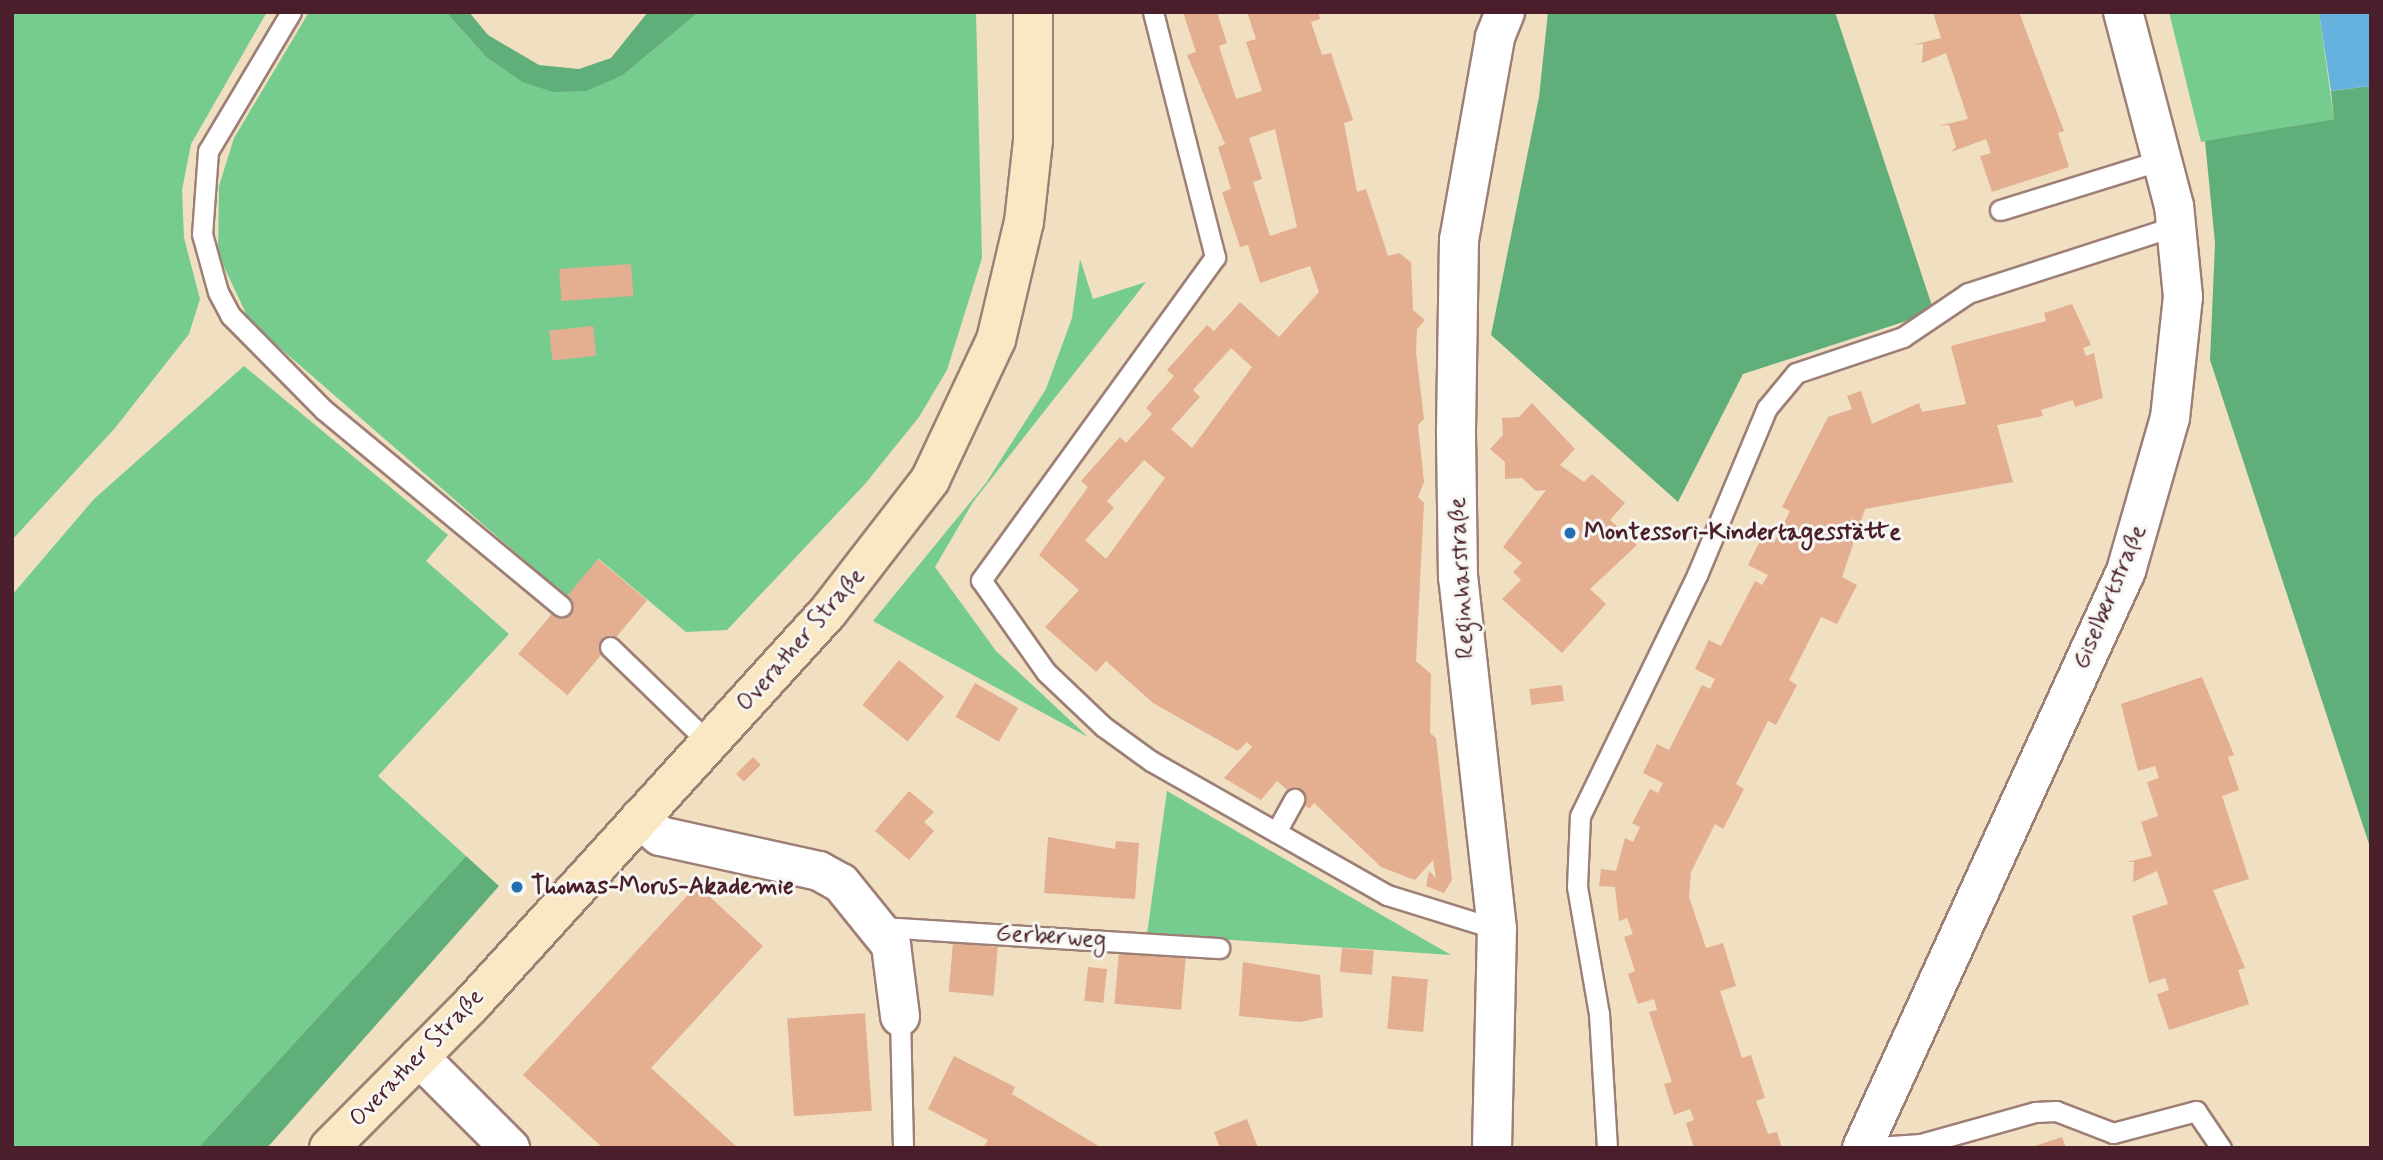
<!DOCTYPE html>
<html>
<head>
<meta charset="utf-8">
<style>
	body { margin:0 }
	#map { position:relative; width:2383px; height:1160px; overflow:hidden; background:#f0dfc1; font-family:Mynerve,sans-serif }
	div>[style] { position:absolute }
	[style*='--x'] { left:calc(var(--x)*1px); top:calc(var(--y)*1px); width:calc(var(--w)*1px); rotate:calc(var(--a)*1deg) }
	.green>* { inset:0; background:#76cb8f }
	.forest>* { inset:0; background:#60af7a }
	.water>* { inset:0; background:#65b2df }
	.building>* { inset:0; background:#e4ae91; transform-origin:0 0 }
	.roads { filter:drop-shadow(2px 0 #9d7f76) drop-shadow(-2px 0 #9d7f76) drop-shadow(0 2px #9d7f76) drop-shadow(0 -2px #9d7f76) }
	.service>* { height:19px; margin:-9.5px; padding:0 9.5px; transform-origin:9.5px; border-radius:9.5px; background:#fff }
	.minor>* { height:38px; margin:-19px; padding:0 19px; transform-origin:19px; border-radius:19px; background:#fff }
	.secondary>* { height:38px; margin:-19px; padding:0 19px; transform-origin:19px; border-radius:19px; background:#fae7c3 }
	.dots>* { width:19px; height:19px; translate:-50% -50%; box-sizing:border-box; border:4px solid #f6f6f2; border-radius:50% }
	span { translate:-50% -50%; white-space:nowrap; text-align:center; line-height:1.15; -webkit-text-stroke:6px #f6f6f2; paint-order:stroke }
	.poi-label { font-size:24px; color:#4a1f2b; font-weight:700 }
	.left { translate:0 -50%; text-align:left }
	.street-label { font-size:24px; color:#4a1f2b }
	.frame { position:absolute; inset:0; border:14px solid #4a1f2b; pointer-events:none }
</style>
</head>
<body>
<div id="map">
	<div class="green">
		<i style="clip-path:polygon(12px 12px,267px 12px,191px 144px,182px 190px,184px 238px,200px 299px,189px 334px,115px 428px,12px 540px)"></i>
		<i style="clip-path:polygon(309px 12px,446px 12px,486px 57px,522px 82px,623px 75px,699px 12px,976px 12px,982px 258px,947px 370px,919px 417px,865px 484px,727px 630px,686px 632px,599px 559px,568px 598px,250px 322px,218px 254px,219px 186px,234px 138px)"></i>
		<i style="clip-path:polygon(2169px 12px,2319px 12px,2334px 119px,2201px 142px)"></i>
		<i style="clip-path:polygon(1080px 259px,1093px 299px,1146px 282px,973px 502px,935px 567px,996px 651px,1088px 737px,873px 621px,986px 483px,1046px 389px,1072px 318px)"></i>
		<i style="clip-path:polygon(244px 366px,448px 535px,426px 561px,509px 634px,378px 776px,466px 856px,198px 1148px,12px 1148px,12px 595px,94px 499px)"></i>
		<i style="clip-path:polygon(1167px 791px,1373px 910px,1451px 955px,1147px 934px)"></i>
	</div>
	<div class="forest">
		<i style="clip-path:polygon(446px 12px,469px 12px,488px 35px,539px 65px,579px 69px,611px 58px,648px 12px,699px 12px,623px 75px,586px 91px,553px 92px,522px 82px,486px 57px)"></i>
		<i style="clip-path:polygon(1548px 12px,1835px 12px,1934px 312px,1743px 374px,1678px 502px,1491px 335px,1539px 97px)"></i>
		<i style="clip-path:polygon(2371px 86px,2371px 850px,2210px 360px,2215px 243px,2205px 141px,2334px 119px,2331px 91px)"></i>
		<i style="clip-path:polygon(466px 856px,499px 886px,267px 1148px,198px 1148px)"></i>
	</div>
	<div class="water">
		<i style="clip-path:polygon(2319px 12px,2371px 12px,2371px 86px,2331px 91px)"></i>
	</div>
	<div class="building">
		<i style="clip-path:polygon(evenodd,1183px 12px,1217px 12px,1227px 43px,1219px 46px,1236px 99px,1262px 91px,1246px 42px,1256px 39px,1247px 12px,1318px 12px,1320px 19px,1311px 22px,1322px 55px,1331px 53px,1353px 120px,1344px 123px,1357px 192px,1366px 189px,1388px 256px,1399px 253px,1411px 262px,1413px 310px,1425px 320px,1417px 329px,1416px 353px,1424px 419px,1418px 425px,1424px 482px,1418px 497px,1424px 503px,1416px 661px,1431px 674px,1430px 733px,1436px 738px,1452px 880px,1444px 893px,1426px 886px,1429px 871px,1436px 878px,1433px 860px,1415px 880px,1381px 867px,1314px 803px,1309px 809px,1277px 781px,1261px 800px,1224px 778px,1252px 747px,1247px 742px,1238px 751px,1153px 703px,1106px 661px,1096px 672px,1045px 627px,1079px 590px,1039px 555px,1088px 487px,1081px 481px,1120px 437px,1126px 443px,1152px 414px,1146px 408px,1174px 376px,1167px 370px,1207px 325px,1214px 331px,1240px 302px,1279px 337px,1319px 292px,1310px 266px,1260px 283px,1248px 245px,1240px 247px,1222px 192px,1231px 189px,1218px 147px,1225px 144px,1187px 55px,1196px 52px,1183px 12px,1275px 129px,1297px 227px,1270px 236px,1253px 182px,1262px 179px,1249px 138px,1275px 129px,1183px 12px,1231px 348px,1252px 367px,1192px 448px,1171px 429px,1200px 397px,1193px 390px,1231px 348px,1183px 12px,1144px 460px,1165px 478px,1106px 559px,1085px 540px,1114px 508px,1107px 501px,1144px 460px)"></i>
		<i style="clip-path:polygon(1933px 12px,2019px 12px,2064px 131px,2058px 133px,2069px 167px,1992px 192px,1980px 156px,1991px 153px,1986px 139px,1951px 152px,1956px 147px,1949px 125px,1938px 126px,1968px 119px,1946px 53px,1922px 63px,1923px 44px,1912px 45px,1941px 38px)"></i>
		<i style="left:631px;top:264px;width:32px;height:72px;rotate:86deg"></i>
		<i style="clip-path:polygon(2072px 304px,2091px 345px,2083px 348px,2086px 356px,2094px 353px,2103px 398px,2075px 407px,2073px 400px,2041px 410px,2043px 416px,1997px 425px,2013px 482px,1865px 509px,1842px 577px,1857px 585px,1837px 624px,1821px 617px,1789px 680px,1797px 685px,1776px 725px,1768px 721px,1736px 784px,1744px 789px,1723px 829px,1715px 824px,1691px 872px,1689px 897px,1706px 948px,1723px 943px,1736px 986px,1720px 991px,1742px 1058px,1751px 1055px,1765px 1098px,1756px 1101px,1768px 1134px,1777px 1132px,1782px 1148px,1694px 1148px,1686px 1123px,1694px 1120px,1690px 1109px,1674px 1115px,1664px 1084px,1672px 1082px,1649px 1012px,1657px 1010px,1654px 999px,1638px 1004px,1628px 974px,1635px 971px,1624px 937px,1633px 934px,1627px 918px,1619px 921px,1615px 887px,1599px 886px,1601px 869px,1616px 871px,1625px 838px,1633px 842px,1640px 827px,1632px 823px,1650px 789px,1658px 793px,1663px 783px,1643px 773px,1657px 744px,1669px 750px,1702px 685px,1710px 689px,1715px 679px,1695px 669px,1709px 640px,1721px 646px,1755px 581px,1762px 585px,1768px 575px,1748px 565px,1762px 537px,1774px 543px,1790px 511px,1782px 507px,1828px 417px,1852px 409px,1847px 396px,1861px 391px,1872px 424px,1919px 403px,1922px 412px,1966px 404px,1951px 346px,2046px 321px,2044px 313px)"></i>
		<i style="left:593px;top:326px;width:30px;height:44px;rotate:84deg"></i>
		<i style="clip-path:polygon(1532px 403px,1575px 449px,1560px 465px,1584px 482px,1592px 474px,1625px 503px,1610px 520px,1637px 545px,1590px 589px,1606px 604px,1562px 653px,1502px 599px,1521px 580px,1513px 572px,1522px 563px,1503px 547px,1546px 490px,1536px 491px,1522px 478px,1505px 479px,1505px 462px,1490px 449px,1503px 435px,1502px 418px,1519px 417px)"></i>
		<i style="left:598px;top:559px;width:64px;height:124px;rotate:40deg"></i>
		<i style="left:899px;top:660px;width:58px;height:58px;rotate:39deg"></i>
		<i style="clip-path:polygon(2202px 677px,2234px 755px,2228px 757px,2239px 790px,2222px 796px,2249px 879px,2213px 890px,2245px 968px,2238px 970px,2249px 1004px,2169px 1030px,2157px 994px,2169px 990px,2165px 978px,2149px 983px,2132px 916px,2168px 904px,2157px 871px,2133px 882px,2134px 862px,2127px 862px,2152px 856px,2141px 822px,2158px 816px,2147px 782px,2159px 778px,2155px 766px,2138px 771px,2121px 704px)"></i>
		<i style="left:975px;top:683px;width:50px;height:39px;rotate:30deg"></i>
		<i style="left:1562px;top:685px;width:16px;height:33px;rotate:83deg"></i>
		<i style="left:753px;top:757px;width:11px;height:24px;rotate:45deg"></i>
		<i style="clip-path:polygon(909px 791px,934px 812px,924px 822px,934px 831px,909px 860px,875px 831px)"></i>
		<i style="clip-path:polygon(1048px 837px,1115px 849px,1116px 841px,1139px 843px,1135px 899px,1044px 893px)"></i>
		<i style="clip-path:polygon(697px 885px,763px 946px,651px 1068px,738px 1148px,603px 1148px,523px 1075px)"></i>
		<i style="left:953px;top:943px;width:45px;height:49px;rotate:5deg"></i>
		<i style="left:1342px;top:948px;width:32px;height:24px;rotate:5deg"></i>
		<i style="left:1119px;top:951px;width:67px;height:53px;rotate:5deg"></i>
		<i style="clip-path:polygon(1243px 962px,1320px 975px,1323px 1017px,1300px 1022px,1239px 1016px)"></i>
		<i style="left:1088px;top:967px;width:19px;height:34px;rotate:6deg"></i>
		<i style="left:1392px;top:976px;width:36px;height:53px;rotate:5deg"></i>
		<i style="left:865px;top:1013px;width:98px;height:78px;rotate:86deg"></i>
		<i style="clip-path:polygon(954px 1056px,1015px 1087px,1012px 1094px,1102px 1148px,984px 1146px,988px 1140px,928px 1109px)"></i>
		<i style="clip-path:polygon(1247px 1119px,1258px 1148px,1220px 1148px,1214px 1132px)"></i>
		<i style="clip-path:polygon(2062px 1137px,2066px 1148px,2032px 1148px,2032px 1147px)"></i>
	</div>
	<div class="roads">
		<div class="service">
			<i style="--x:291;--y:12;--w:162;--a:120.8"></i>
			<i style="--x:208;--y:151;--w:83;--a:94.1"></i>
			<i style="--x:202;--y:234;--w:60;--a:74.6"></i>
			<i style="--x:218;--y:292;--w:27;--a:62"></i>
			<i style="--x:231;--y:316;--w:132;--a:45.3"></i>
			<i style="--x:324;--y:410;--w:308;--a:39.6"></i>
			<i style="--x:1153;--y:12;--w:253;--a:75.8"></i>
			<i style="--x:1215;--y:257;--w:399;--a:125.9"></i>
			<i style="--x:981;--y:580;--w:113;--a:54.8"></i>
			<i style="--x:1046;--y:672;--w:80;--a:43.5"></i>
			<i style="--x:1104;--y:727;--w:58;--a:35.9"></i>
			<i style="--x:1151;--y:761;--w:271;--a:29.6"></i>
			<i style="--x:1387;--y:895;--w:115;--a:17.2"></i>
			<i style="--x:2000;--y:210;--w:170;--a:-17.2"></i>
			<i style="--x:610;--y:647;--w:136;--a:44.1"></i>
			<i style="--x:1276;--y:832;--w:38;--a:-61"></i>
			<i style="--x:883;--y:927;--w:337;--a:3.6"></i>
			<i style="--x:900;--y:1016;--w:132;--a:88.7"></i>
			<i style="--x:1607;--y:1148;--w:134;--a:-93.4"></i>
			<i style="--x:1599;--y:1014;--w:129;--a:-99.8"></i>
			<i style="--x:1577;--y:887;--w:71;--a:-87.6"></i>
			<i style="--x:1580;--y:816;--w:268;--a:-64.1"></i>
			<i style="--x:1697;--y:575;--w:181;--a:-67.3"></i>
			<i style="--x:1767;--y:408;--w:45;--a:-50.4"></i>
			<i style="--x:1796;--y:373;--w:113;--a:-18.6"></i>
			<i style="--x:1903;--y:337;--w:78;--a:-34.1"></i>
			<i style="--x:1968;--y:293;--w:219;--a:-17.9"></i>
			<i style="--x:1862;--y:1148;--w:59;--a:-3.9"></i>
			<i style="--x:1921;--y:1144;--w:118;--a:-15.7"></i>
			<i style="--x:2035;--y:1112;--w:21;--a:-3"></i>
			<i style="--x:2056;--y:1111;--w:61;--a:21.1"></i>
			<i style="--x:2113;--y:1133;--w:86;--a:-14.8"></i>
			<i style="--x:2196;--y:1111;--w:45;--a:56"></i>
		</div>
		<div class="minor">
			<i style="--x:640;--y:818;--w:27;--a:42"></i>
			<i style="--x:660;--y:836;--w:163;--a:12.4"></i>
			<i style="--x:819;--y:871;--w:25;--a:29"></i>
			<i style="--x:841;--y:883;--w:80;--a:51.1"></i>
			<i style="--x:891;--y:945;--w:72;--a:82.8"></i>
			<i style="--x:419;--y:1057;--w:129;--a:45"></i>
			<i style="--x:1492;--y:1148;--w:219;--a:-88.7"></i>
			<i style="--x:1497;--y:929;--w:353;--a:-96.3"></i>
			<i style="--x:1458;--y:578;--w:148;--a:-90.8"></i>
			<i style="--x:1456;--y:430;--w:190;--a:-89.1"></i>
			<i style="--x:1459;--y:240;--w:206;--a:-79.9"></i>
			<i style="--x:1495;--y:37;--w:27;--a:-68"></i>
			<i style="--x:1862;--y:1148;--w:635;--a:-65.41"></i>
			<i style="--x:2126;--y:571;--w:159;--a:-74"></i>
			<i style="--x:2170;--y:418;--w:122;--a:-83.9"></i>
			<i style="--x:2183;--y:297;--w:91;--a:-95.6"></i>
			<i style="--x:2174;--y:206;--w:201;--a:-104.7"></i>
		</div>
		<div class="secondary">
			<i style="--x:329;--y:1148;--w:202;--a:-45.2"></i>
			<i style="--x:471;--y:1005;--w:531;--a:-47.75"></i>
			<i style="--x:828;--y:612;--w:167;--a:-52.3"></i>
			<i style="--x:930;--y:480;--w:155;--a:-64.8"></i>
			<i style="--x:996;--y:340;--w:121;--a:-76.7"></i>
			<i style="--x:1024;--y:222;--w:82;--a:-83.7"></i>
			<i style="--x:1033;--y:140;--w:128;--a:-90"></i>
		</div>
	</div>
	<div class="dots">
		<i style="left:1570px;top:533px;background:#1f6fb2"></i>
		<i style="left:517px;top:887px;background:#1f6fb2"></i>
	</div>
	<div class="poi-label">
		<span class="left" style="left:1584px;top:533px">Montessori-Kindertagesstätte</span>
		<span class="left" style="left:531px;top:887px">Thomas-Morus-Akademie</span>
	</div>
	<div class="street-label">
		<span style="left:1462px;top:578px;rotate:-93deg">Reginharstraße</span>
		<span style="left:2110px;top:597px;rotate:-67deg">Giselbertstraße</span>
		<span style="left:801px;top:640px;rotate:-49deg">Overather Straße</span>
		<span style="left:1051px;top:937px;rotate:4deg">Gerberweg</span>
		<span style="left:417px;top:1058px;rotate:-46deg">Overather Straße</span>
	</div>
	<div class="frame"></div>
</div>
</body>
</html>
